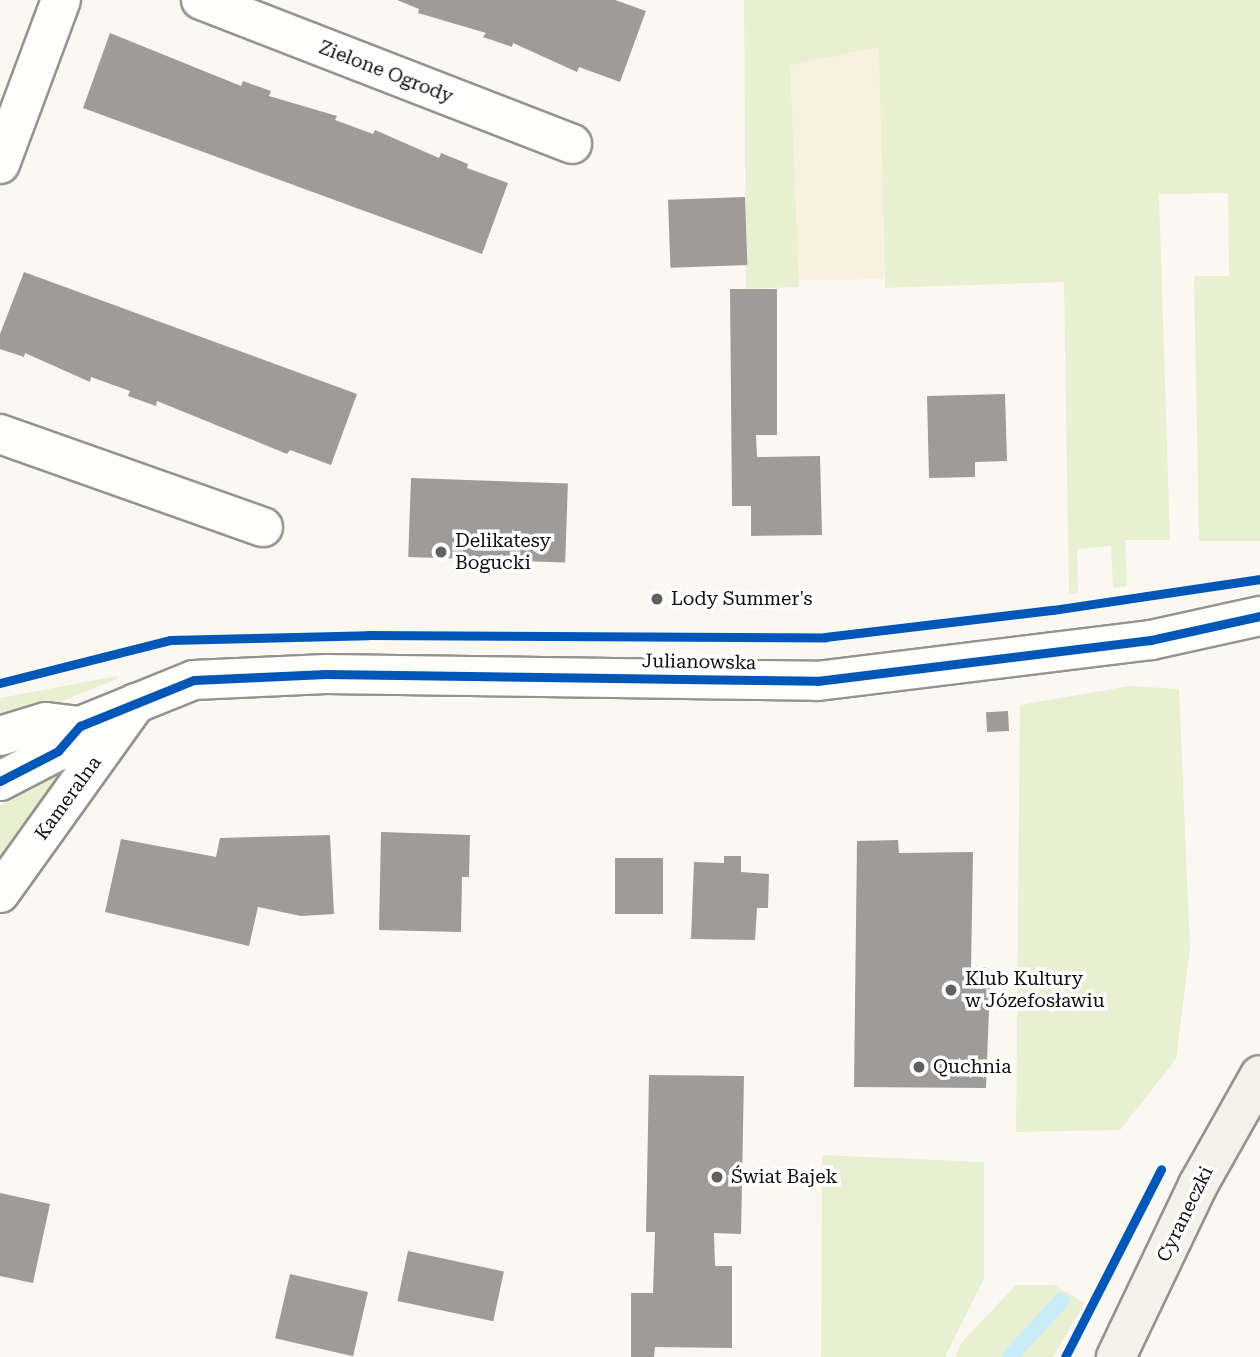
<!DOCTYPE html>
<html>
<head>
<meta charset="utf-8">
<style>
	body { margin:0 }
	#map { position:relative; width:1260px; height:1357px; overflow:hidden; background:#fbf8f2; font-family:"Roboto Serif",serif }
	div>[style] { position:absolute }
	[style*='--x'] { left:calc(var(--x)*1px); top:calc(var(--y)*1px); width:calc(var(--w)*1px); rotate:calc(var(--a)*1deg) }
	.farmland>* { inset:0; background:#f8f1de; transform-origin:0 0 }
	.green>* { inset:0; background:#e9f0d2 }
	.stream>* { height:16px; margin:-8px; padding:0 8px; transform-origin:8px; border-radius:8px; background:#c8edf6 }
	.building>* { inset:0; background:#9e9b98; transform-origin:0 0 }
	.roads { filter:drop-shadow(2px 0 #959391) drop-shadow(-2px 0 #959391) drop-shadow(0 2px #959391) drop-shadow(0 -2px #959391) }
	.street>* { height:38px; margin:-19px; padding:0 19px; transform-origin:19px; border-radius:19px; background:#fefefd }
	.secondary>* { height:38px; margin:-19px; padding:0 19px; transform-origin:19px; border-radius:19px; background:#f5f2ea }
	.cycleway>* { height:9px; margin:-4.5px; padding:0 4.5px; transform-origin:4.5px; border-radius:4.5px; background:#0057b8 }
	.dots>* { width:19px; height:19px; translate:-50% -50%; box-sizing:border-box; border:4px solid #fff; border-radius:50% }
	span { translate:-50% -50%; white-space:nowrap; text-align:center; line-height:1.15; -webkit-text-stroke:7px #fff; paint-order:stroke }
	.street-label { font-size:19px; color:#0e0e0e }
	.poi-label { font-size:19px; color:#0e0e0e }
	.left { translate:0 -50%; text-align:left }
</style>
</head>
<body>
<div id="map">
	<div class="farmland">
		<i style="left:880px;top:47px;width:232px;height:92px;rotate:89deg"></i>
	</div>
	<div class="green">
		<i style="clip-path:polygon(744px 0,1260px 0,1260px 541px,1199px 541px,1194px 276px,1229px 276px,1228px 193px,1159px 194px,1170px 540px,1125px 540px,1127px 586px,1113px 588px,1111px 546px,1077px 549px,1078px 593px,1069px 594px,1064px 282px,885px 288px,879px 47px,790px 65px,799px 287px,746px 289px)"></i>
		<i style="clip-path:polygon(117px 676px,117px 679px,0 726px,0 698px)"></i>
		<i style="clip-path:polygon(1129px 686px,1179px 689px,1190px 948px,1176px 1059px,1120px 1130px,1016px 1132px,1020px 705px)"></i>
		<i style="clip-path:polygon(62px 773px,0 861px,0 806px)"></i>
		<i style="clip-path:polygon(822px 1155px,984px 1162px,984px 1279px,945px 1357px,821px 1357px)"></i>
		<i style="clip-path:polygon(1016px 1285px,1054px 1285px,1085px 1303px,1053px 1357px,955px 1357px,962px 1342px)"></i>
	</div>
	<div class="stream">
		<i style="--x:1010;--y:1357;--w:76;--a:-47.7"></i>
	</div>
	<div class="building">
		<i style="clip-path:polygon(397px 0,615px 0,646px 11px,620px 82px,579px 67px,577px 72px,513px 43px,512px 47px,483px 37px,486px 33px,418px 13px,419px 9px)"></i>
		<i style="clip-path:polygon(110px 33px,241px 86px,243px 81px,271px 91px,269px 96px,337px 116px,335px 120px,373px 134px,375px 130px,439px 158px,441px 153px,468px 164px,467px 168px,508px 183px,482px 254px,83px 108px)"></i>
		<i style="left:745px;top:197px;width:68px;height:77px;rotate:88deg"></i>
		<i style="clip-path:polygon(24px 272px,357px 394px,331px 465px,290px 450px,287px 454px,157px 401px,156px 406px,128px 396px,130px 391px,91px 377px,90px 382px,25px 353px,24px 357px,0 349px,0 334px)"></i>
		<i style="clip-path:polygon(730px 289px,777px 289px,777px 435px,756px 435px,757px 457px,820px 456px,822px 535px,751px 536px,751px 506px,732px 506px)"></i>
		<i style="clip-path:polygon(1005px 394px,1007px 461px,975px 462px,975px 477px,929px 478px,927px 396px)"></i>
		<i style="left:411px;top:478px;width:157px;height:79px;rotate:2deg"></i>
		<i style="left:1008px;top:711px;width:20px;height:22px;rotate:87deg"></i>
		<i style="clip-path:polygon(381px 832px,470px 835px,469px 877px,462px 877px,461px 932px,379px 930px)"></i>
		<i style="clip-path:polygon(330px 835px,334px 914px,301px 916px,258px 907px,249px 946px,105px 912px,121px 839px,216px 857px,220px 838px)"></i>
		<i style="clip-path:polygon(898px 840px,899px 853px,973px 852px,971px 969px,986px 967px,986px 983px,990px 983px,986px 1088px,854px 1087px,857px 841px)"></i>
		<i style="clip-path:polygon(724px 856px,741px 856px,741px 872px,769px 874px,768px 908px,757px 908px,755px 940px,691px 939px,694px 862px,724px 863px)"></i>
		<i style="left:615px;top:858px;width:48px;height:56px"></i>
		<i style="clip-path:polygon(649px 1075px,744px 1076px,741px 1234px,714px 1233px,715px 1266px,732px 1266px,732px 1348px,655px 1347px,654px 1357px,631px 1357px,631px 1293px,653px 1293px,655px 1232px,646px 1232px)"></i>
		<i style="clip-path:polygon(0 1193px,50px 1204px,33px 1283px,0 1276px)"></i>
		<i style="left:408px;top:1251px;width:98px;height:51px;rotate:12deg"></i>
		<i style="left:290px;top:1274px;width:80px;height:66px;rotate:13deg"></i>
	</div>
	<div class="roads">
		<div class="street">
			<i style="--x:201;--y:0;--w:398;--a:21.2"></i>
			<i style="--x:0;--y:164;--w:175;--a:-69.6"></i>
			<i style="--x:0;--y:434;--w:279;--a:19.5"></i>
			<i style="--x:0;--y:736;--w:48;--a:-16.9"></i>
			<i style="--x:46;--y:722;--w:34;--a:7"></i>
			<i style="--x:0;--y:781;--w:65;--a:-27.3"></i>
			<i style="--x:58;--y:751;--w:33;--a:-49"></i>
			<i style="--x:80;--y:726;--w:123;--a:-22"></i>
			<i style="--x:194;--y:680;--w:132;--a:-2.6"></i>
			<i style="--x:326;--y:674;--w:491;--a:0.8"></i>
			<i style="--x:817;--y:681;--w:337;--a:-7"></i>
			<i style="--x:1151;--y:640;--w:112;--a:-12.4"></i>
			<i style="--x:0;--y:893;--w:234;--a:-54.4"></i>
		</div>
		<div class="secondary">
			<i style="--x:1116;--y:1357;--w:191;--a:-64.5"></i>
			<i style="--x:1198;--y:1185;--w:126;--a:-60.6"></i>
		</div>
	</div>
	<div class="cycleway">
		<i style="--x:0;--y:683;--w:175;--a:-14.2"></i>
		<i style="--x:170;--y:640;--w:198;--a:-1.4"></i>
		<i style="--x:368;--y:635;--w:457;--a:0.3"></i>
		<i style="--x:825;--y:637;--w:230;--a:-6.8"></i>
		<i style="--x:1053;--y:610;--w:209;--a:-8.5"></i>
		<i style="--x:0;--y:781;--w:65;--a:-27.3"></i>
		<i style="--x:58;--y:751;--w:33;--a:-49"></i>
		<i style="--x:80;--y:726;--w:123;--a:-22"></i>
		<i style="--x:194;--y:680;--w:132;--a:-2.6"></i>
		<i style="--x:326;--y:674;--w:491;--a:0.8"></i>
		<i style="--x:817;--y:681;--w:337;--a:-7"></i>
		<i style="--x:1151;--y:640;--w:112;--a:-12.4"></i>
		<i style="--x:1065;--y:1357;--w:211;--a:-62.9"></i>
	</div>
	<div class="dots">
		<i style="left:441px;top:552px;background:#61605e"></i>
		<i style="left:657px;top:599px;background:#61605e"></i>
		<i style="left:951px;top:990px;background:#61605e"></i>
		<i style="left:919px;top:1067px;background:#61605e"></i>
		<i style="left:717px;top:1177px;background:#61605e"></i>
	</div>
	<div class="street-label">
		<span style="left:386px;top:72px;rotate:21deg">Zielone Ogrody</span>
		<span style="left:699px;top:662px;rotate:1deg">Julianowska</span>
		<span style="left:68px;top:798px;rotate:-54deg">Kameralna</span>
		<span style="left:1185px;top:1214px;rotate:-64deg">Cyraneczki</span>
	</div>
	<div class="poi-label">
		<span class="left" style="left:455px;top:552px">Delikatesy<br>Bogucki</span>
		<span class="left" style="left:671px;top:599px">Lody Summer's</span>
		<span class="left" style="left:965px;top:990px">Klub Kultury<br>w Józefosławiu</span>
		<span class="left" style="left:933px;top:1067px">Quchnia</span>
		<span class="left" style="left:731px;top:1177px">Świat Bajek</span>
	</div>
</div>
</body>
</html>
